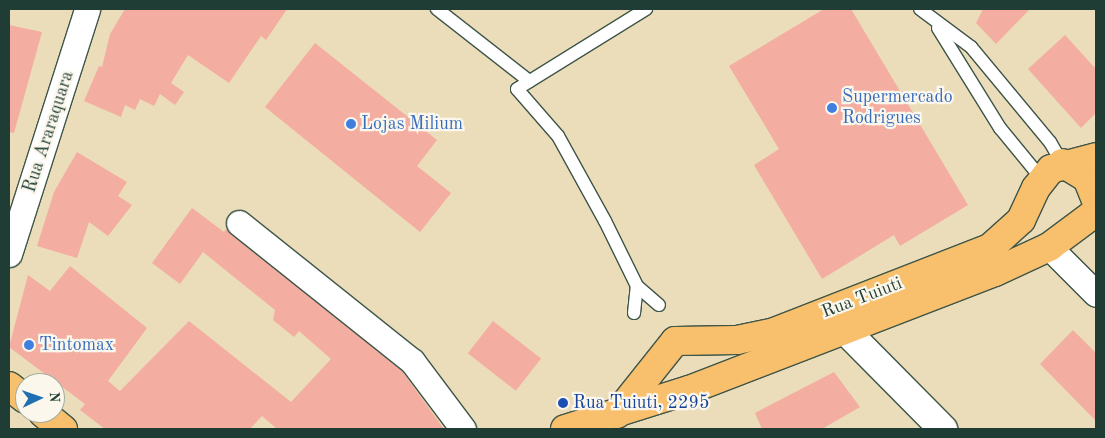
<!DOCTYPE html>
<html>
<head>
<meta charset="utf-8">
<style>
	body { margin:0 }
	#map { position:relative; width:1105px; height:438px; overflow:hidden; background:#ebddb9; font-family:"Old Standard TT",serif }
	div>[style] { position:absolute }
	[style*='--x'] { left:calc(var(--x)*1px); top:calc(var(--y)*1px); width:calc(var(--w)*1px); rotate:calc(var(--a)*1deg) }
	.building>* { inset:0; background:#f3ada1; transform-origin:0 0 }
	.roads { filter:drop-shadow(1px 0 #3e5548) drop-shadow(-1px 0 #3e5548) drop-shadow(0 1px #3e5548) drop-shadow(0 -1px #3e5548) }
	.service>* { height:12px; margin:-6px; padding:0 6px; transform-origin:6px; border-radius:6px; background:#fff }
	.minor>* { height:25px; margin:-12.5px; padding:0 12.5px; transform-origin:12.5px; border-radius:12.5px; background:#fff }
	.tertiary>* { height:28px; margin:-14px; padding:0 14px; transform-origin:14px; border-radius:14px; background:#fff }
	.primary>* { height:28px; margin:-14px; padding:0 14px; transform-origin:14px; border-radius:14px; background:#f8bf6c }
	.dots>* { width:14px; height:14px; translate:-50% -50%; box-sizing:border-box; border:2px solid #fbf7ec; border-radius:50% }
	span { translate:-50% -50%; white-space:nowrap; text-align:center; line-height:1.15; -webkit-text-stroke:4.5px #fbf7ec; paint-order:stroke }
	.shop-label { font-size:18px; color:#366cbe }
	.left { translate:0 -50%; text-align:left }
	.street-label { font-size:18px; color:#1f3d34 }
	.transit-label { font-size:18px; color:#164399 }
	.frame { position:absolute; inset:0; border:10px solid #1f3d34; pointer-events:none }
	.north { position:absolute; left:15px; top:373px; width:50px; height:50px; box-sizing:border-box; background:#fbf7ec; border:1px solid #a3ada2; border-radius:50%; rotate:87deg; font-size:14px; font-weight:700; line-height:20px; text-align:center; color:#1f3d34 }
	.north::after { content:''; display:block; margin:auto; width:18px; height:22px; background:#1f6fb2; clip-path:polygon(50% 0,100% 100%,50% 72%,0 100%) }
</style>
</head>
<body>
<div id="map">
	<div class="building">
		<i style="clip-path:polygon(125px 9px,287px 9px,266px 40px,261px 36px,229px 83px,188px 55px,171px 83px,184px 92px,175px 105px,160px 94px,154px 106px,140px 99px,135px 110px,125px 105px,121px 117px,84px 101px,99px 66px,102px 67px,110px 34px)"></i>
		<i style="clip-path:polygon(824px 9px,851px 9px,968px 205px,900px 246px,894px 235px,822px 279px,754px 165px,779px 149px,729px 66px)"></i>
		<i style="clip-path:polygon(983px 9px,1030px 9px,996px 44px,976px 23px)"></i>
		<i style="clip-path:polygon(9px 25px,42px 32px,14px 133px,9px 132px)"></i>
		<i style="clip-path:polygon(1065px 35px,1096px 69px,1096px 113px,1081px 128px,1028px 69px)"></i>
		<i style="clip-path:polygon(315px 43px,437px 140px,417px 166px,451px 193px,420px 232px,265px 107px)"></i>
		<i style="clip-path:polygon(77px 152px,127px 182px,118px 196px,132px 205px,108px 236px,89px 222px,77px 258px,37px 246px,54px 192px)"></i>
		<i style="clip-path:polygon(192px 208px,224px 232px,226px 229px,402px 371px,444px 429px,277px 429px,262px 416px,250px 429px,105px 429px,80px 410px,85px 404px,9px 347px,28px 275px,50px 291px,70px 266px,147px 328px,108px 381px,120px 391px,189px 321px,291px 402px,331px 359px,299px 331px,294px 337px,273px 320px,275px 310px,203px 252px,180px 284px,152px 263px)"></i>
		<i style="left:493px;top:321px;width:61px;height:41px;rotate:38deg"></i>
		<i style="clip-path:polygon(1073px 330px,1096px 353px,1096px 421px,1040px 364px)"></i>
		<i style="clip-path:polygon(834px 372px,860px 407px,822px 429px,762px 429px,755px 413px)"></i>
	</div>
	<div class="roads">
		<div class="service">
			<i style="--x:437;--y:9;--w:117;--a:38"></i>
			<i style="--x:920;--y:9;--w:64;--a:36.7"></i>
			<i style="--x:971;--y:47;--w:124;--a:50.3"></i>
			<i style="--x:1050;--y:142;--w:24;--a:60"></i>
			<i style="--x:938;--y:28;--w:118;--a:58.2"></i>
			<i style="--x:1000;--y:128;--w:65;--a:50.6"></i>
			<i style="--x:637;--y:286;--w:29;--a:41"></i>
			<i style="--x:634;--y:313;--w:27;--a:-84"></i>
			<i style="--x:637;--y:286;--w:72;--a:-116.2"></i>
			<i style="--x:605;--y:221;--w:97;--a:-118.9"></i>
			<i style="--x:558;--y:136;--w:62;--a:-131.1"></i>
			<i style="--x:517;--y:89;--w:152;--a:-31.8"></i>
		</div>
		<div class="minor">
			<i style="--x:239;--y:223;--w:221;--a:38.6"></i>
			<i style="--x:412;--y:361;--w:85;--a:53.1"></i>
			<i style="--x:1049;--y:247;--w:66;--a:45"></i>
			<i style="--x:9;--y:254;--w:257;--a:-72.3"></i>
		</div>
		<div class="tertiary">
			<i style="--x:844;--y:329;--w:141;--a:45.3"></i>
		</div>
		<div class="primary">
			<i style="--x:1062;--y:163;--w:29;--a:31"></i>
			<i style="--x:1087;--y:178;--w:24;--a:68"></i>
			<i style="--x:9;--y:386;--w:21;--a:39"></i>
			<i style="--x:43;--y:413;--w:26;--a:39"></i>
			<i style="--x:617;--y:414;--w:93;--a:-51.5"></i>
			<i style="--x:675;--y:341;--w:62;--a:-0.9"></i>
			<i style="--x:737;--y:340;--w:38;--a:-12"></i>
			<i style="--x:774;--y:332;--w:232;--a:-21.3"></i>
			<i style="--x:990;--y:248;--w:42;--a:-42.1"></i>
			<i style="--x:1021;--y:220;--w:35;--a:-65"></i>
			<i style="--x:1036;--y:188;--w:24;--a:-52"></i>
			<i style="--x:1051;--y:169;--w:47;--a:-14.9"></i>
			<i style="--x:565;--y:429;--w:130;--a:-17.5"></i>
			<i style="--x:689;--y:390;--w:328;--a:-21.1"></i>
			<i style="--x:995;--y:272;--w:60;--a:-24.8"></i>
			<i style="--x:1049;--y:247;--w:59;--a:-36.7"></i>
		</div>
	</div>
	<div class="dots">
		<i style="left:832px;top:108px;background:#3f7fe0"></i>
		<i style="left:351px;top:124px;background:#3f7fe0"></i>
		<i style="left:29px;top:345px;background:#3f7fe0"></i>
		<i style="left:563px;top:403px;background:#1a4fb4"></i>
	</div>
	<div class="shop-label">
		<span class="left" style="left:842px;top:108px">Supermercado<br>Rodrigues</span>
		<span class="left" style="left:361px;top:124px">Lojas Milium</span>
		<span class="left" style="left:39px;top:345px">Tintomax</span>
	</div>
	<div class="street-label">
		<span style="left:49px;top:132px;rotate:-72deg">Rua Araraquara</span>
		<span style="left:862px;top:298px;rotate:-21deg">Rua Tuiuti</span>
	</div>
	<div class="transit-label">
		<span class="left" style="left:573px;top:403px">Rua Tuiuti, 2295</span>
	</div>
	<div class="frame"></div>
	<div class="north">N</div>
</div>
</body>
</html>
